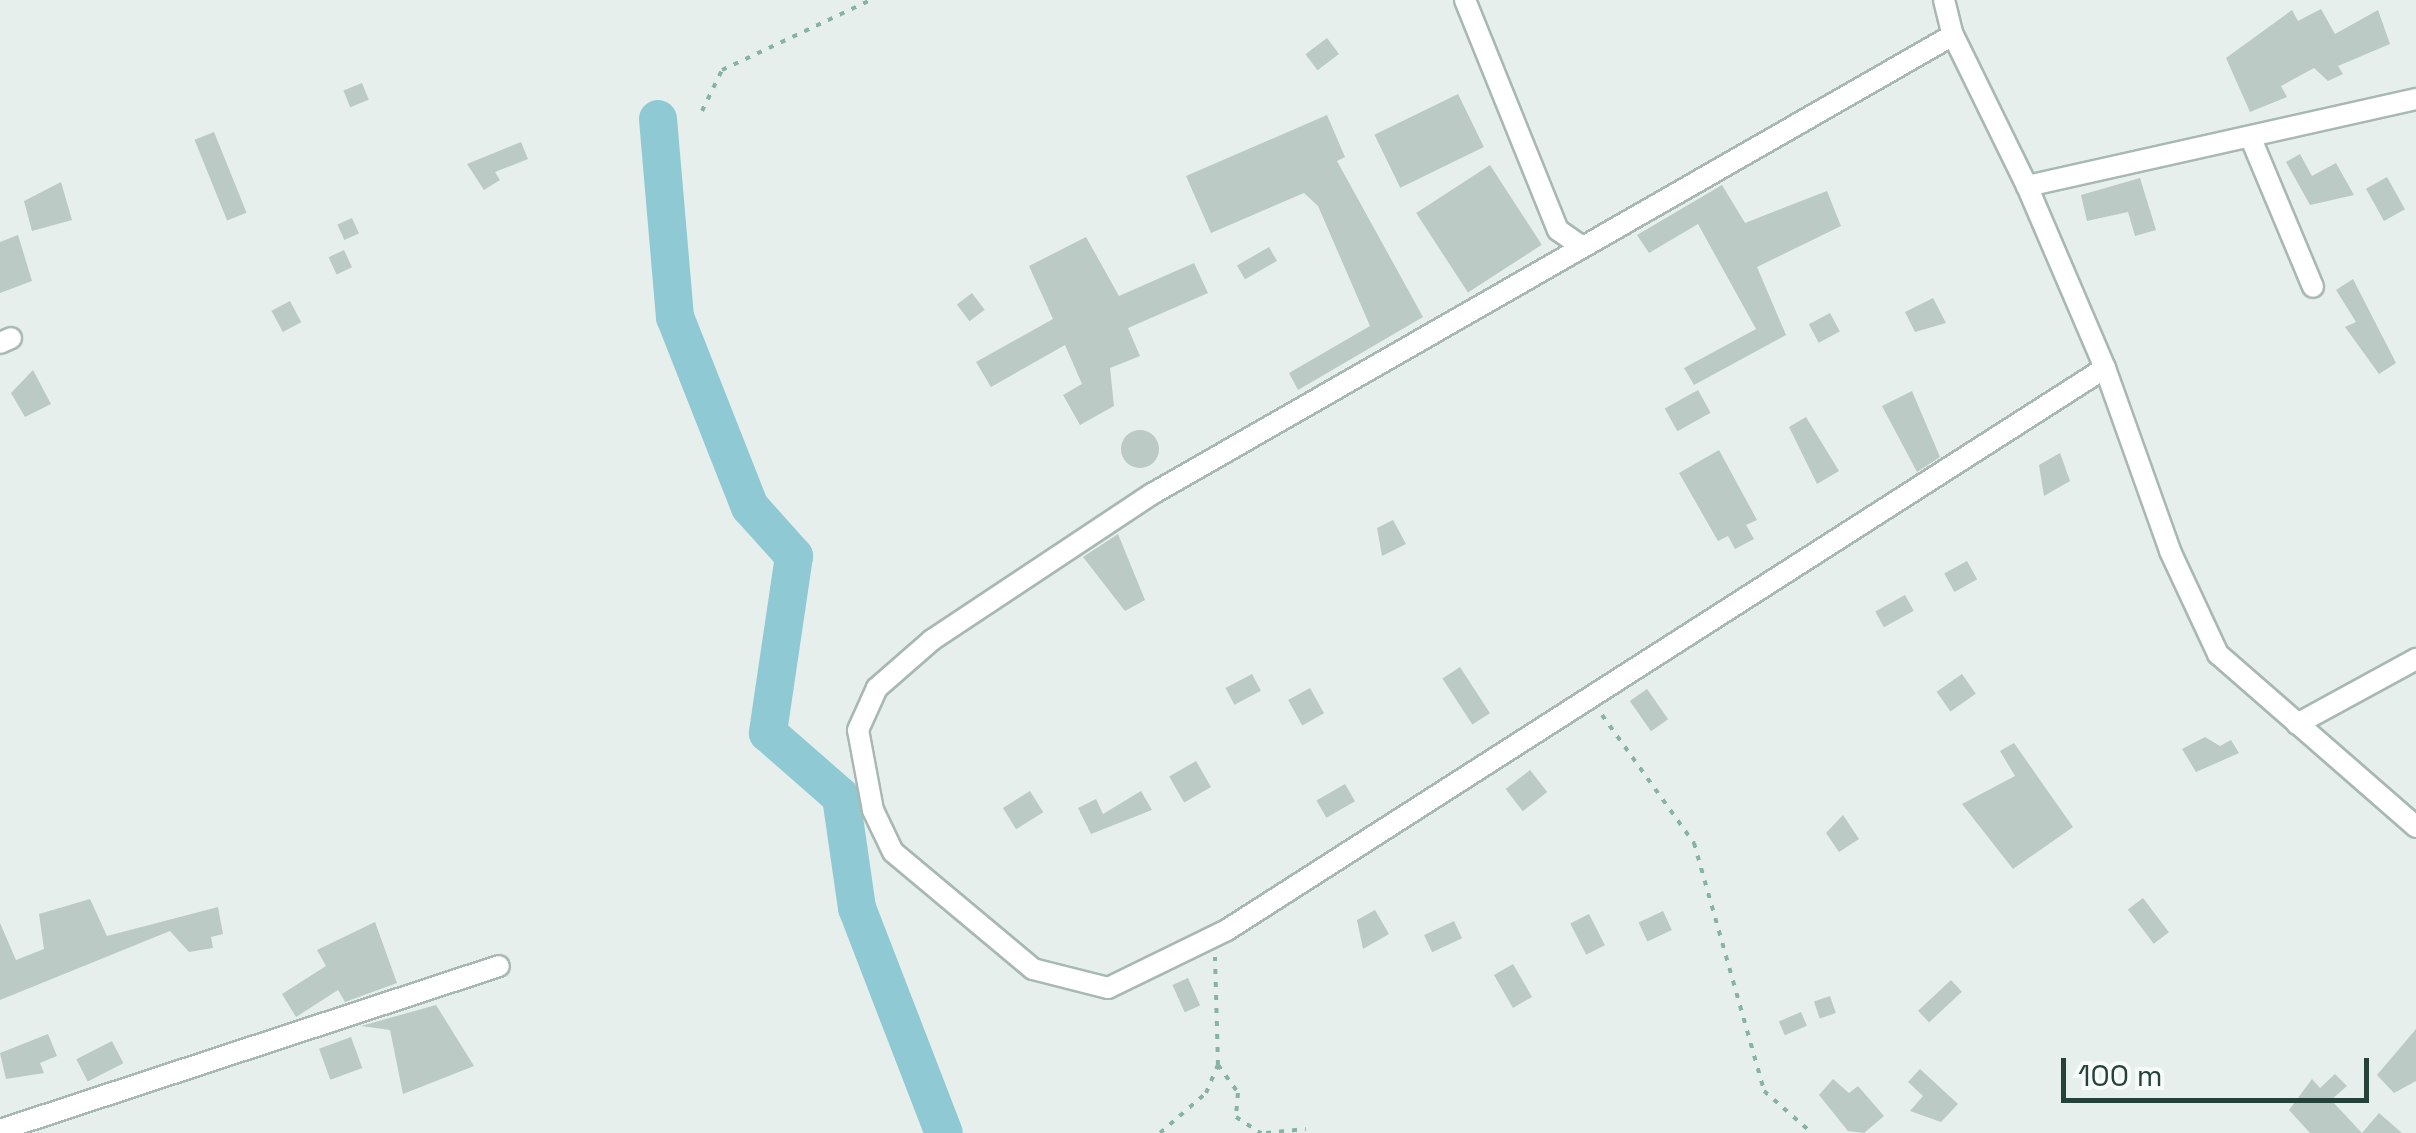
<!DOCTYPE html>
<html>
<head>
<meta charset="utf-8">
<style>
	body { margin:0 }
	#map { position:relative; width:2416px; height:1133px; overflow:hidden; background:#e6efeb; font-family:"Space Grotesk",sans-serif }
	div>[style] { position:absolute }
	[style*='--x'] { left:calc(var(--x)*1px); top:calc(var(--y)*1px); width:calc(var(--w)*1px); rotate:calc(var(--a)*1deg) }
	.river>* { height:38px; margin:-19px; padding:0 19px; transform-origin:19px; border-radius:19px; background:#8ec9d4 }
	.building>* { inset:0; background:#bbcac4; transform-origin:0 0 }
	.round { border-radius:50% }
	.path>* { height:4px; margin-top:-2px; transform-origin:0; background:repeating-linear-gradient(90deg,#86b3a5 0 5px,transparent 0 13px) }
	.roads { filter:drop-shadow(2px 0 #a8b8b2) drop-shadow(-2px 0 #a8b8b2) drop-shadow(0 2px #a8b8b2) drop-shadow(0 -2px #a8b8b2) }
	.street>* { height:20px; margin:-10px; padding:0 10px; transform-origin:10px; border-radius:10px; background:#fff }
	span { translate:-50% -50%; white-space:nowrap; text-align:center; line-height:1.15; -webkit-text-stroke:8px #f7fbf9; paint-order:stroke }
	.scale { position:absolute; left:2061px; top:1058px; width:308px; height:45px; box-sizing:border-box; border:5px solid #24423a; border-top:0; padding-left:12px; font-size:30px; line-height:35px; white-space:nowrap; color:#24423a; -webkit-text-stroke:8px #f7fbf9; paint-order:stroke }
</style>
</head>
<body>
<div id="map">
	<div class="river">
		<i style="--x:658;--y:119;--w:199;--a:85.1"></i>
		<i style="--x:675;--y:317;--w:204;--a:68.5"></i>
		<i style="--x:750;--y:507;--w:66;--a:48.1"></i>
		<i style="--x:794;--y:556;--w:179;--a:98.4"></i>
		<i style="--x:768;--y:733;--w:97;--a:41.2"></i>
		<i style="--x:841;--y:797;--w:112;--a:81.8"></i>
		<i style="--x:857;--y:908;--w:241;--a:68.9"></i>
	</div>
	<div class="building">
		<i style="clip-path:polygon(2321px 9px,2335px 34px,2378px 10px,2390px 44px,2338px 66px,2343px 74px,2328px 81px,2314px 68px,2281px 86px,2287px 97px,2250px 112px,2226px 58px,2292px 10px,2298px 21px)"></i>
		<i style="left:1327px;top:38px;width:20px;height:27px;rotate:53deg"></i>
		<i style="left:362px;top:83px;width:18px;height:20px;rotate:68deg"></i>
		<i style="left:1458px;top:94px;width:59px;height:93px;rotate:64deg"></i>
		<i style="clip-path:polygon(1327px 115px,1345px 157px,1337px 161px,1423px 317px,1298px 390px,1289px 373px,1370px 326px,1318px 206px,1304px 193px,1211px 233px,1186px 176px)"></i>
		<i style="left:214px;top:132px;width:87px;height:21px;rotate:68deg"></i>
		<i style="clip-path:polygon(521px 142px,528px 159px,495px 172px,500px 180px,484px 190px,467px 164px)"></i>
		<i style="clip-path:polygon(2300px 154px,2312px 176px,2336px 163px,2354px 195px,2310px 205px,2286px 162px)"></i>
		<i style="left:1490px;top:165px;width:95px;height:88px;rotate:57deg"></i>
		<i style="left:2387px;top:177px;width:37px;height:24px;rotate:61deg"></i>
		<i style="clip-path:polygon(2140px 178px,2156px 230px,2135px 236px,2128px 212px,2087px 221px,2081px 195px)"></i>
		<i style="clip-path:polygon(61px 182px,72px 220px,32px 231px,24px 201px)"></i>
		<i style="clip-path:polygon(1722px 185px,1745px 223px,1827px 191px,1841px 226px,1757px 267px,1786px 335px,1694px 385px,1684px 368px,1756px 329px,1698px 224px,1649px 253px,1637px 235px)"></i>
		<i style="left:352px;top:218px;width:17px;height:16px;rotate:66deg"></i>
		<i style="clip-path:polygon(18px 235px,32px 281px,0 293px,0 242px)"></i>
		<i style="clip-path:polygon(1086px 237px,1119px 296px,1194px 263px,1208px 293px,1128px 328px,1140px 356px,1110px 368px,1114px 406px,1080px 425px,1063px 395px,1082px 384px,1065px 345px,991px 387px,976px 362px,1053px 319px,1029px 266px)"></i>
		<i style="left:1269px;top:247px;width:16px;height:37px;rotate:60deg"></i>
		<i style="left:344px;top:250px;width:19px;height:17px;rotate:65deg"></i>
		<i style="clip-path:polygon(2353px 279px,2396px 363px,2379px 374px,2345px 327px,2356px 322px,2336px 290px)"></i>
		<i style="left:972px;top:293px;width:21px;height:19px;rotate:53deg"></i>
		<i style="clip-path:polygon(1933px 298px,1946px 323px,1915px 332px,1905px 312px)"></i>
		<i style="left:290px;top:301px;width:24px;height:21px;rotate:62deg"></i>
		<i style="left:1830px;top:313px;width:21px;height:24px;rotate:62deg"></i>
		<i style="clip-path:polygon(33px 370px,51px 404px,25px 417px,11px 393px)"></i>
		<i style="left:1698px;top:390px;width:26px;height:38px;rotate:61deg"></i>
		<i style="clip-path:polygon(1912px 391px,1940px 457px,1917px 472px,1882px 406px)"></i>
		<i style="clip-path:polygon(1806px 417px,1839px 471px,1817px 484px,1789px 427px)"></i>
		<i class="round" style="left:1121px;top:430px;width:38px;height:38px"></i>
		<i style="clip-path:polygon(1719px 450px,1757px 520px,1746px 525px,1754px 539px,1735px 549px,1728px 536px,1718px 541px,1679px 473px)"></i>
		<i style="clip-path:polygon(2060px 453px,2070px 481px,2044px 496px,2039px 465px)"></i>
		<i style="clip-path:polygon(1393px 520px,1406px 544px,1382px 556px,1377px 528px)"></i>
		<i style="clip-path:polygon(1118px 534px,1145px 600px,1125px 611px,1083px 557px)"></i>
		<i style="left:1967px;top:561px;width:21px;height:26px;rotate:61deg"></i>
		<i style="left:1905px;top:595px;width:18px;height:34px;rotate:61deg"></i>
		<i style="left:1460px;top:667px;width:55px;height:21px;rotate:57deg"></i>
		<i style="left:1252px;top:674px;width:19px;height:30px;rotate:62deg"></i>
		<i style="left:1962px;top:674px;width:24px;height:31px;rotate:55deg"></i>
		<i style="left:1310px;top:688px;width:29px;height:25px;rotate:61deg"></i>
		<i style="left:1647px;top:689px;width:37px;height:21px;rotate:55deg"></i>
		<i style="clip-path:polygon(2205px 737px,2220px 746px,2231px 740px,2239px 753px,2196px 772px,2182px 749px)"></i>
		<i style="clip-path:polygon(2014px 743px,2073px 827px,2013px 869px,1962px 804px,2015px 776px,2000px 751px)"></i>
		<i style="left:1196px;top:761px;width:30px;height:31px;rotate:60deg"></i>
		<i style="left:1530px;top:770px;width:28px;height:31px;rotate:52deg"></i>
		<i style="left:1345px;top:784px;width:20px;height:33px;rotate:60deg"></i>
		<i style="left:1030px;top:791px;width:25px;height:32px;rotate:58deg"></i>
		<i style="clip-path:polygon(1141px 791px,1152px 810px,1091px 834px,1078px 808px,1096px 799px,1103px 814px)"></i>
		<i style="clip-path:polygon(1843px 815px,1859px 839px,1839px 852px,1826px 833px)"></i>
		<i style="left:2143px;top:898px;width:43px;height:19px;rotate:53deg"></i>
		<i style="clip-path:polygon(90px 899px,107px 936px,218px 907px,223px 934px,211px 937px,213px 948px,189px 952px,170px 931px,0 1000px,0 923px,16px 960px,44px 949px,39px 914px)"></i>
		<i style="clip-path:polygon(1375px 910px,1389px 934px,1363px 949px,1357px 920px)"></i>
		<i style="left:1663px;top:911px;width:21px;height:27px;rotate:65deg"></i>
		<i style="left:1589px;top:914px;width:35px;height:21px;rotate:63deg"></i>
		<i style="left:1454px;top:921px;width:19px;height:33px;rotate:65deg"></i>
		<i style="clip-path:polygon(375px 922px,397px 983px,345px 1002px,338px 990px,296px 1017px,282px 994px,326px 966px,317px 950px)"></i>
		<i style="left:1513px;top:964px;width:38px;height:22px;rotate:60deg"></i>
		<i style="left:1188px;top:978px;width:30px;height:17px;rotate:66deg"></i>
		<i style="left:1951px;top:980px;width:16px;height:45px;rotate:47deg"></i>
		<i style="left:1830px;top:996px;width:18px;height:17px;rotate:71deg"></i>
		<i style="clip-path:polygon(436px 1005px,474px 1066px,403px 1094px,390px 1030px,361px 1026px)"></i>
		<i style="left:1801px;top:1012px;width:15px;height:24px;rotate:67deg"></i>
		<i style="clip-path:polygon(2416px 1029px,2416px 1081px,2394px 1093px,2377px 1075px)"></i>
		<i style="clip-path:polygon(48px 1034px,57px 1056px,40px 1063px,44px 1073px,6px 1079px,0 1053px)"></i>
		<i style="left:351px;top:1037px;width:33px;height:34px;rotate:70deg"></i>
		<i style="left:112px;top:1041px;width:25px;height:40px;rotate:63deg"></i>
		<i style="clip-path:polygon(1920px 1069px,1958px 1104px,1941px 1122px,1910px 1111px,1923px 1096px,1908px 1082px)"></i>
		<i style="clip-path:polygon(2335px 1074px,2347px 1086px,2331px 1100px,2362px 1133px,2310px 1133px,2289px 1110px,2312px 1079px,2320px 1088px)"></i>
		<i style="clip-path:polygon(1833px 1079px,1849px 1093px,1858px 1086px,1884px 1116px,1864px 1133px,1848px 1131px,1819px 1095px)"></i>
		<i style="clip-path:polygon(2379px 1113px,2402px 1133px,2362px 1133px)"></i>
	</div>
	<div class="path">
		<i style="--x:702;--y:111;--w:46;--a:-64"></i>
		<i style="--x:722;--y:70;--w:165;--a:-25.2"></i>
		<i style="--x:1602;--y:715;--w:158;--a:54.3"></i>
		<i style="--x:1694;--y:843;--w:258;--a:74.2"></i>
		<i style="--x:1764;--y:1091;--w:64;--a:41.2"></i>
		<i style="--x:1218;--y:1065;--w:34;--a:54"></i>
		<i style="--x:1238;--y:1093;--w:24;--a:95"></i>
		<i style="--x:1236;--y:1117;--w:30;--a:33"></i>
		<i style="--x:1160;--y:1133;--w:61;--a:-41"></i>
		<i style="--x:1206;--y:1093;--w:30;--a:-67"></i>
		<i style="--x:1218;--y:1065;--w:108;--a:-91.6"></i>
		<i style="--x:1266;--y:1133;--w:40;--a:-5.7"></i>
	</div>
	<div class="roads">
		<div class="street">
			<i style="--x:1465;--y:0;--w:248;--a:68"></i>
			<i style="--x:1558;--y:230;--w:28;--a:35"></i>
			<i style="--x:1944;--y:0;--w:36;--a:76"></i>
			<i style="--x:2252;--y:141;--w:158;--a:67.3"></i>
			<i style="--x:2027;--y:186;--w:399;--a:-12.6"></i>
			<i style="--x:0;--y:343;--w:12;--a:-24"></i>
			<i style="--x:2105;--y:368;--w:1042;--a:147.38"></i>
			<i style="--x:1227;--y:930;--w:132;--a:154"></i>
			<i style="--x:1108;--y:988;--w:77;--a:-165.8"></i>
			<i style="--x:1033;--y:969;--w:182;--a:-140.1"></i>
			<i style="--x:893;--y:852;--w:47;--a:-115.5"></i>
			<i style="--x:873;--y:810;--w:81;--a:-100.6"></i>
			<i style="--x:858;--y:730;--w:46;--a:-65.7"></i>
			<i style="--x:877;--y:688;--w:73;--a:-41.1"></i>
			<i style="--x:932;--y:640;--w:264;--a:-33.6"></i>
			<i style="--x:1152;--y:494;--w:923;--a:-29.81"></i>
			<i style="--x:1953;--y:35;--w:168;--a:63.9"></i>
			<i style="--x:2027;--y:186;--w:198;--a:66.8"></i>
			<i style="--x:2105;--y:368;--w:194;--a:70.4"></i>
			<i style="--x:2170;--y:551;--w:114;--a:65"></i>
			<i style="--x:2218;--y:654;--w:263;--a:41.1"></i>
			<i style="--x:2297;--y:724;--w:136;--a:-28.6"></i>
			<i style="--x:0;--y:1130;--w:525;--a:-18.19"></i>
		</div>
	</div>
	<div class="scale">100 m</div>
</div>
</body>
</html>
